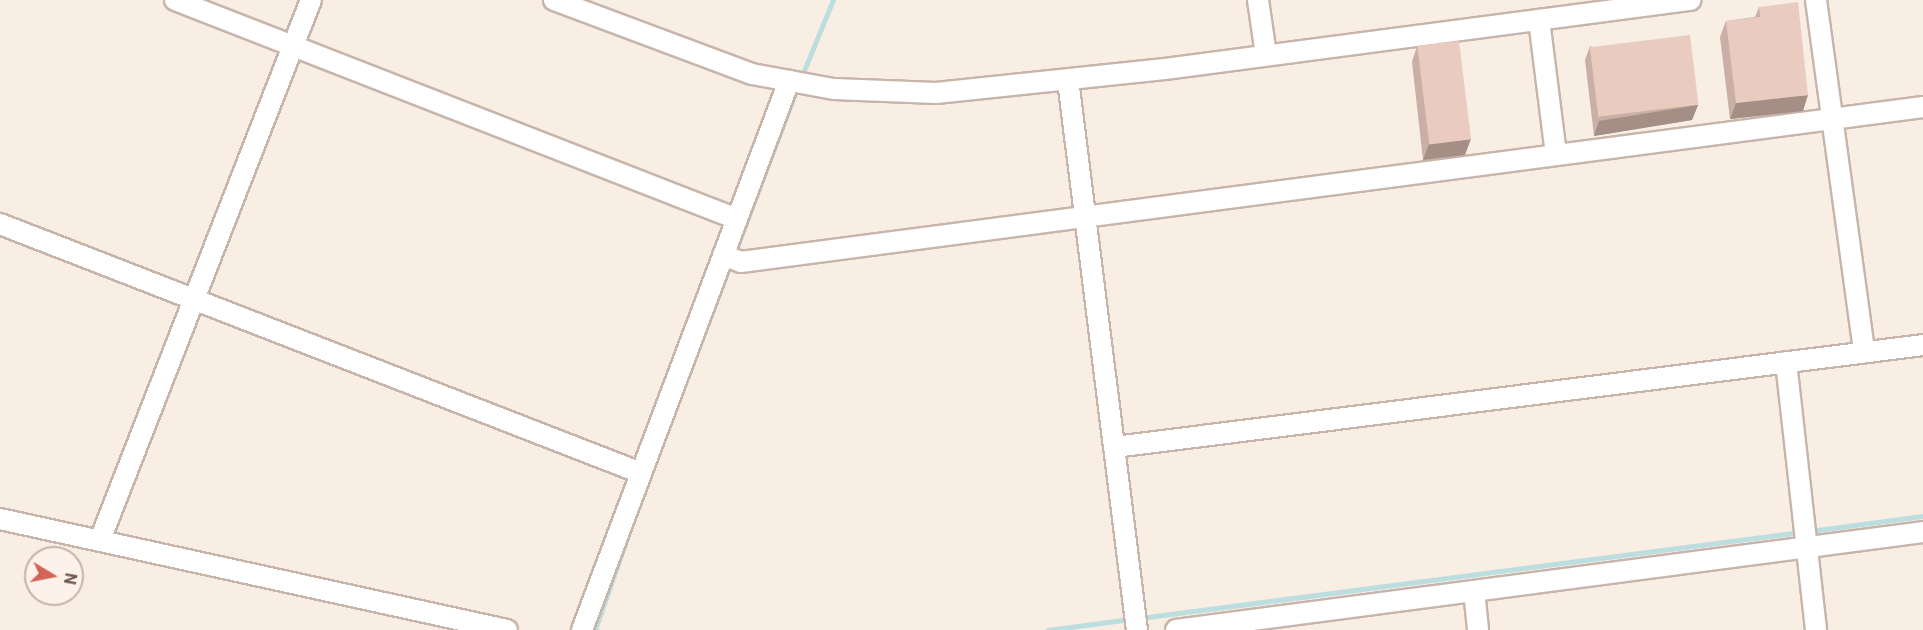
<!DOCTYPE html>
<html>
<head>
<meta charset="utf-8">
<style>
	body { margin:0 }
	#map { position:relative; width:1923px; height:630px; overflow:hidden; background:#f8eee4; font-family:Roboto,sans-serif }
	div>[style] { position:absolute }
	[style*='--x'] { left:calc(var(--x)*1px); top:calc(var(--y)*1px); width:calc(var(--w)*1px); rotate:calc(var(--a)*1deg) }
	.stream>* { height:4.5px; margin:-2.25px; padding:0 2.25px; transform-origin:2.25px; border-radius:2.25px; background:#bcdedf }
	.roads { filter:drop-shadow(2px 0 #c7b5ac) drop-shadow(-2px 0 #c7b5ac) drop-shadow(0 2px #c7b5ac) drop-shadow(0 -2px #c7b5ac) }
	.minor>* { height:20px; margin:-10px; padding:0 10px; transform-origin:10px; border-radius:10px; background:#fff }
	.wall>* { inset:0; background:#c9afa5 }
	.shaded-wall>* { inset:0; background:#a48e86 }
	.building>* { inset:0; background:#eacbc0; transform-origin:0 0 }
	span { translate:-50% -50%; white-space:nowrap; text-align:center; line-height:1.15; -webkit-text-stroke:4.5px #fcf2ea; paint-order:stroke }
	.north { position:absolute; left:24px; top:546px; width:60px; height:60px; box-sizing:border-box; background:#fcf2ea; border:2px solid #c3b3ab; border-radius:50%; rotate:100deg; font-size:16px; font-weight:700; line-height:24px; text-align:center; color:#6d554d }
	.north::after { content:''; display:block; margin:auto; width:21px; height:27px; background:#d2655a; clip-path:polygon(50% 0,100% 100%,50% 72%,0 100%) }
</style>
</head>
<body>
<div id="map">
	<div class="stream">
		<i style="--x:801;--y:78;--w:84;--a:-67.7"></i>
		<i style="--x:734;--y:255;--w:181;--a:-69.3"></i>
		<i style="--x:687;--y:378;--w:123;--a:-69.1"></i>
		<i style="--x:1810;--y:531;--w:114;--a:-7.6"></i>
		<i style="--x:1140;--y:618;--w:667;--a:-7.41"></i>
		<i style="--x:595;--y:630;--w:101;--a:-70.8"></i>
		<i style="--x:1048;--y:630;--w:85;--a:-7.5"></i>
	</div>
	<div class="roads">
		<div class="minor">
			<i style="--x:175;--y:0;--w:603;--a:21.29"></i>
			<i style="--x:554;--y:0;--w:211;--a:20.5"></i>
			<i style="--x:752;--y:74;--w:83;--a:10.4"></i>
			<i style="--x:834;--y:89;--w:102;--a:2.2"></i>
			<i style="--x:936;--y:93;--w:230;--a:-6"></i>
			<i style="--x:1165;--y:69;--w:530;--a:-7.49"></i>
			<i style="--x:1258;--y:0;--w:56;--a:81.7"></i>
			<i style="--x:1816;--y:0;--w:355;--a:82.2"></i>
			<i style="--x:1539;--y:20;--w:135;--a:82.8"></i>
			<i style="--x:1068;--y:80;--w:554;--a:82.85"></i>
			<i style="--x:0;--y:224;--w:688;--a:21.23"></i>
			<i style="--x:723;--y:255;--w:19;--a:21"></i>
			<i style="--x:741;--y:262;--w:1192;--a:-7.47"></i>
			<i style="--x:1786;--y:362;--w:270;--a:83.6"></i>
			<i style="--x:1115;--y:447;--w:814;--a:-7.19"></i>
			<i style="--x:0;--y:519;--w:519;--a:12.35"></i>
			<i style="--x:100;--y:540;--w:580;--a:-68.66"></i>
			<i style="--x:1474;--y:591;--w:39;--a:84"></i>
			<i style="--x:582;--y:630;--w:587;--a:-69.34"></i>
			<i style="--x:1176;--y:630;--w:753;--a:-7.47"></i>
		</div>
	</div>
	<div class="wall">
		<i style="clip-path:polygon(1759px 7px,1803px 111px,1730px 119px,1720px 37px,1726px 21px,1755px 17px)"></i>
		<i style="clip-path:polygon(1417px 46px,1465px 155px,1423px 160px,1412px 62px)"></i>
		<i style="clip-path:polygon(1590px 46px,1698px 105px,1692px 120px,1594px 136px,1585px 60px)"></i>
	</div>
	<div class="shaded-wall">
		<i style="clip-path:polygon(1808px 95px,1803px 111px,1730px 119px,1736px 103px)"></i>
		<i style="clip-path:polygon(1698px 105px,1692px 120px,1594px 136px,1599px 121px)"></i>
		<i style="clip-path:polygon(1471px 139px,1465px 155px,1423px 160px,1429px 144px)"></i>
	</div>
	<div class="building">
		<i style="clip-path:polygon(1798px 2px,1808px 95px,1736px 103px,1726px 21px,1760px 17px,1759px 7px)"></i>
		<i style="left:1690px;top:35px;width:70px;height:101px;rotate:83deg"></i>
		<i style="left:1459px;top:41px;width:99px;height:42px;rotate:83deg"></i>
	</div>
	<div class="north">N</div>
</div>
</body>
</html>
